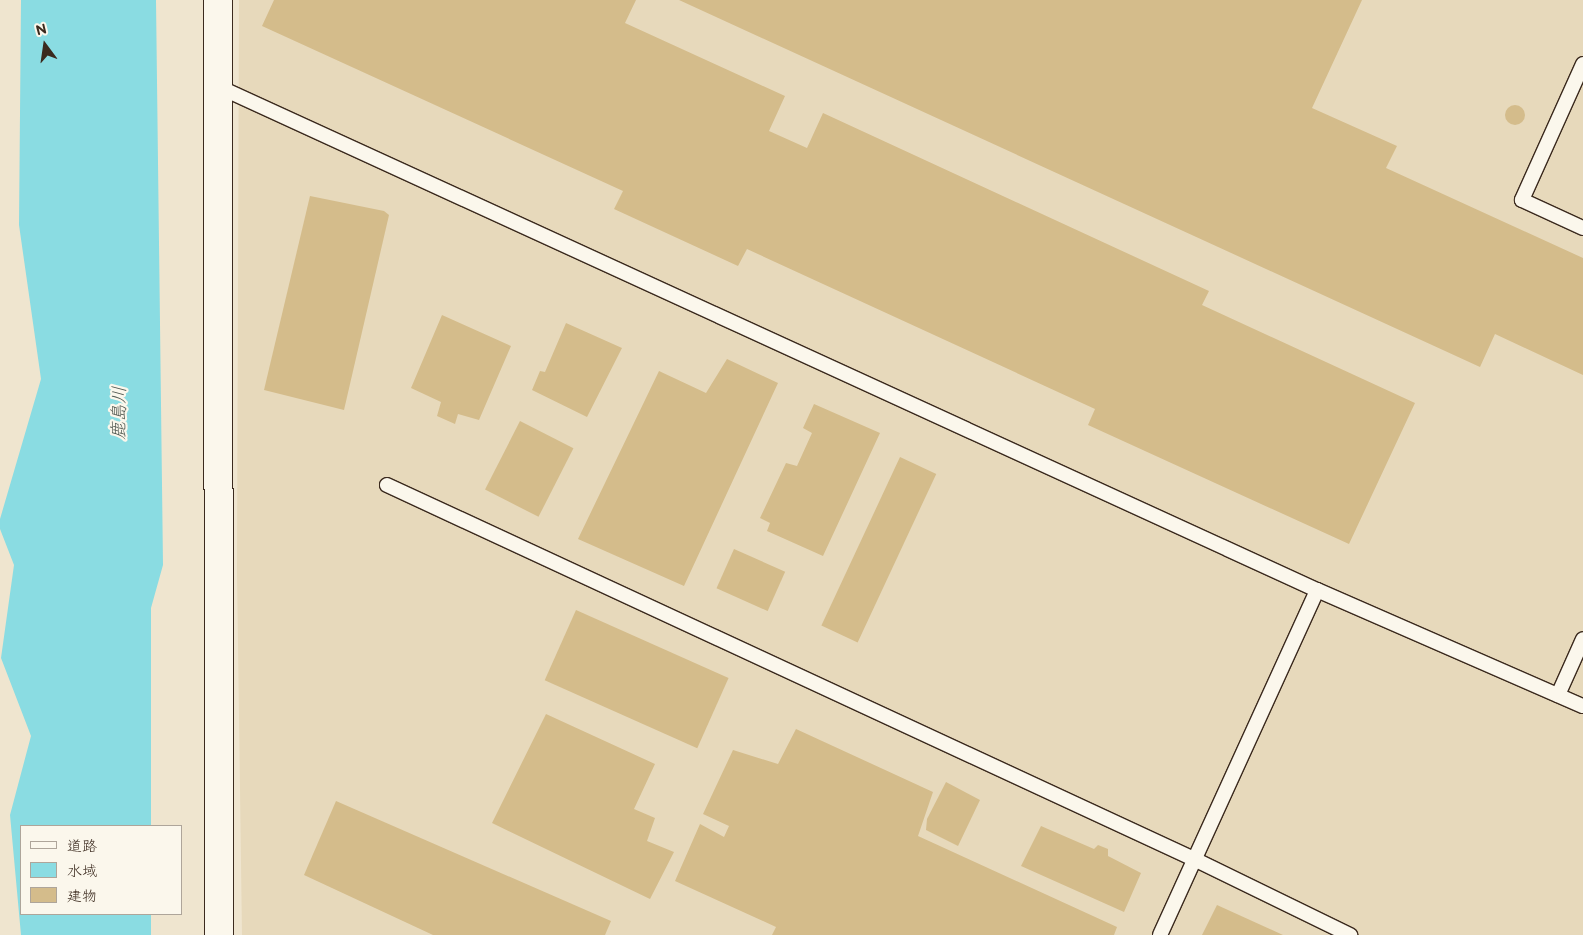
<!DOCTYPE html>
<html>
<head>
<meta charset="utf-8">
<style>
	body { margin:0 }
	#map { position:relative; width:1583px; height:935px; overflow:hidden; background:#efe5cf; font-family:"Balsamiq Sans","Klee One",sans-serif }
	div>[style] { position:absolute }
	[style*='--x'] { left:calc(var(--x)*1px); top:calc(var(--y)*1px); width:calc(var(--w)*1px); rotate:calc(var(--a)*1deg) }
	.built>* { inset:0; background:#e7d9bb }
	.water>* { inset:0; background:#8adce2 }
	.building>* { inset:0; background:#d4bc8b; transform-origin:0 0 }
	.round { border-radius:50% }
	.roads { filter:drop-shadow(1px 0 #3b2a1e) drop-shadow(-1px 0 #3b2a1e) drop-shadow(0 1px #3b2a1e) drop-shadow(0 -1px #3b2a1e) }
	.service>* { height:14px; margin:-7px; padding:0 7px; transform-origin:7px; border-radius:7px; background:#fbf7ec }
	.minor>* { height:28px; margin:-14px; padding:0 14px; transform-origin:14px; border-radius:14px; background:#fbf7ec }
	span { translate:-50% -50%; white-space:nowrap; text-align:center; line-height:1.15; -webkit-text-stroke:4.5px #fbf7ec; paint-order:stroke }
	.water-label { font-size:18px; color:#4f564f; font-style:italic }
	.legend { position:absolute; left:20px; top:825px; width:162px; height:90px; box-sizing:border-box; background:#fbf7ec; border:1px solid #aea59a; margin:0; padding:6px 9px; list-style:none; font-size:15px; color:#3b2a1e }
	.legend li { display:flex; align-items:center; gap:10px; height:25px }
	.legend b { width:25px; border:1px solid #aea59a }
	.north { position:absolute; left:20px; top:20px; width:50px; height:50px; -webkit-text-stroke:4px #fbf7ec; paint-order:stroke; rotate:346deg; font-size:14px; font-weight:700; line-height:20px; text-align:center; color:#3b2a1e }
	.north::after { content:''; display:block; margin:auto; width:18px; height:22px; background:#3b2a1e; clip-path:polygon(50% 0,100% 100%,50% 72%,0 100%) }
</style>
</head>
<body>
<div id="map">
	<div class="built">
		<i style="clip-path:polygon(239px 0,1583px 0,1583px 935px,242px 935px,237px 571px)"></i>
	</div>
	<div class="water">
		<i style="clip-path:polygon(21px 0,156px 0,163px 565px,151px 608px,151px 826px,21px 826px,21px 914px,151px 914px,151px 935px,21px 935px,10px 815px,31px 736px,1px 658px,14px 565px,0 529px,0 519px,41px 379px,19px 225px)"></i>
	</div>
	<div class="building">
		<i style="clip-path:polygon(274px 0,636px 0,625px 23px,785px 96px,769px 131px,807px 148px,823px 113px,1209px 291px,1202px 305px,1415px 403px,1349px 544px,1088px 425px,1095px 409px,747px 249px,738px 266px,614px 209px,623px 191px,262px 26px)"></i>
		<i style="clip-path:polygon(679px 0,1362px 0,1312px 108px,1397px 146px,1386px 168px,1583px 258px,1583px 375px,1495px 334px,1480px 367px)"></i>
		<i class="round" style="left:1505px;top:105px;width:20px;height:20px"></i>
		<i style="clip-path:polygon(310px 196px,384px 211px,389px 215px,344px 410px,264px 390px)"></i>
		<i style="clip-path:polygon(442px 315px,511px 346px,479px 420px,458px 414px,455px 424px,437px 416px,441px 402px,411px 388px)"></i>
		<i style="clip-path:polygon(566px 323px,622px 348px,587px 417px,532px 390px,540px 371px,545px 372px)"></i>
		<i style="clip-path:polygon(727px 359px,778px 383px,684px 586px,578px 539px,659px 371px,706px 393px)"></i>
		<i style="clip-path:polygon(814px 404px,880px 433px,823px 556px,767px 531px,770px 523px,760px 518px,786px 463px,797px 466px,812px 433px,803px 428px)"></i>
		<i style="left:520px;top:421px;width:60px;height:77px;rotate:27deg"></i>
		<i style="left:900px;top:457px;width:40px;height:186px;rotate:25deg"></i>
		<i style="left:734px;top:549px;width:56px;height:43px;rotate:24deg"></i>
		<i style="left:576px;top:610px;width:167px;height:77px;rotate:24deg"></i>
		<i style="clip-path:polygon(546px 714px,655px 764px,634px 809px,655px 818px,647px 841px,674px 852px,650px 899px,492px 823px)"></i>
		<i style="clip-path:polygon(796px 729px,933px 792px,918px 836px,1117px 927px,1114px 935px,772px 935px,776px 927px,675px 881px,700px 824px,724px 837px,729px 826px,703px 814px,733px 750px,778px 764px)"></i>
		<i style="clip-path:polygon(946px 782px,980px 800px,958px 846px,926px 830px,927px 819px)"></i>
		<i style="clip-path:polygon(336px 801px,611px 921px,605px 935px,433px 935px,304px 875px)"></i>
		<i style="clip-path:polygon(1041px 826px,1094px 849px,1098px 845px,1108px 849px,1108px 856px,1141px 873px,1124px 912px,1021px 866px)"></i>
		<i style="clip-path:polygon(1217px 905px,1283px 935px,1202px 935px)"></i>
	</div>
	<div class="roads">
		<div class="service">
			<i style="--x:1583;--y:64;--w:149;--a:114.2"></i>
			<i style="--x:1522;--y:200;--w:67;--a:24.7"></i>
			<i style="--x:217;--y:86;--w:1210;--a:24.62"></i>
			<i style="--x:1317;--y:590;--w:290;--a:23.6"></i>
			<i style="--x:387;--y:485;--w:889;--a:24.87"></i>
			<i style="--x:1194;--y:859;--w:174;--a:26"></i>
			<i style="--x:1558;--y:695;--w:61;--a:-65.9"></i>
			<i style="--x:1160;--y:935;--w:379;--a:-65.5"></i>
		</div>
		<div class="minor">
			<i style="--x:218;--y:0;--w:935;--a:89.94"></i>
		</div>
	</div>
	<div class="water-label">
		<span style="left:120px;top:413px;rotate:-89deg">鹿島川</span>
	</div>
	<ul class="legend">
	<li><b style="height:6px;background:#fbf7ec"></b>道路</li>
	<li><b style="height:14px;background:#8adce2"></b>水域</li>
	<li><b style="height:14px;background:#d4bc8b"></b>建物</li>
	</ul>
	<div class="north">N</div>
</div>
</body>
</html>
